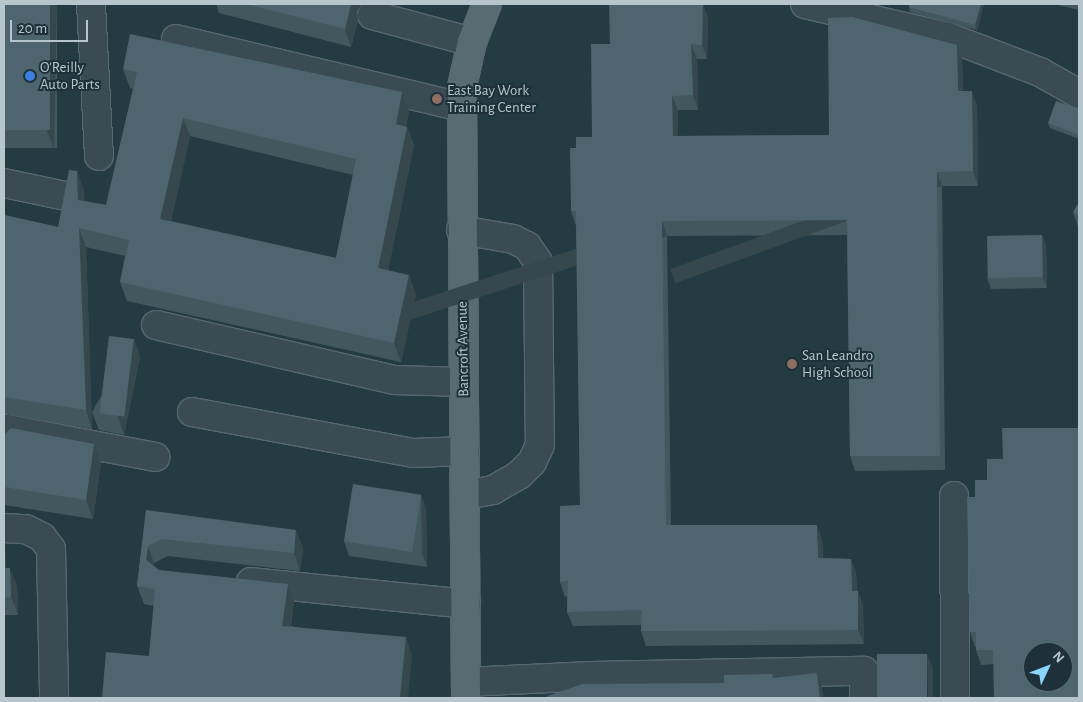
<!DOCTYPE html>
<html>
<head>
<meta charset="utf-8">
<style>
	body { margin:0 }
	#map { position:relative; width:1083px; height:702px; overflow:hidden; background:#253b44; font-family:"Alegreya Sans",sans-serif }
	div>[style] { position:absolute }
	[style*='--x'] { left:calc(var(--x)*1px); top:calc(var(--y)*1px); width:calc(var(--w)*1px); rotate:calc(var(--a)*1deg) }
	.roads { filter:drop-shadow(1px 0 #586871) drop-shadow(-1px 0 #586871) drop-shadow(0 1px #586871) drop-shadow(0 -1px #586871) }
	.minor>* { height:28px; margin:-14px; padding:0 14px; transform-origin:14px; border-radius:14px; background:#3a4b53 }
	.major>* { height:28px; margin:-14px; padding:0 14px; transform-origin:14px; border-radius:14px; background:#586b73 }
	.wall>* { inset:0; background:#43575f; transform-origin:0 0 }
	.shaded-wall>* { inset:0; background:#37474e; transform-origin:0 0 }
	.building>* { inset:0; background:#4e656f; transform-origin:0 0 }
	.dots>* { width:14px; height:14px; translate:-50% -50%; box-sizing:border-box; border:2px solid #1e3039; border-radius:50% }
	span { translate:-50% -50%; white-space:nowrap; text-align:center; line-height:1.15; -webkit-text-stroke:4px #1e3039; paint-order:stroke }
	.poi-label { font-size:15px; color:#b7c5cd }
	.left { translate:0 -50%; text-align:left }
	.street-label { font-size:15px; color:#b7c5cd }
	.frame { position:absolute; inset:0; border:5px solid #b7c5cd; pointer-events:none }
	.north { position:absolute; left:1023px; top:642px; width:50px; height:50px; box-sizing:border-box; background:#1e3039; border:1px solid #5b6c74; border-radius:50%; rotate:47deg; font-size:14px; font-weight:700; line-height:20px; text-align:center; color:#b7c5cd }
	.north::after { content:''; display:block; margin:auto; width:18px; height:22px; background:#8bd6fe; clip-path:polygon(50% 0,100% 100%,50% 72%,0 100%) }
	.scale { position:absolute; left:10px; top:20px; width:78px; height:22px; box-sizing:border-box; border:2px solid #b7c5cd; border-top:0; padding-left:6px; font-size:15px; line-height:18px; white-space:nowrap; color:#b7c5cd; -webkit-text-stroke:4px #1e3039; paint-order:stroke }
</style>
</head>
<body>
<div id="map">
	<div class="roads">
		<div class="minor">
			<i style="--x:91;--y:4;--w:152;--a:87"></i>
			<i style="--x:805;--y:4;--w:147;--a:13"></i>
			<i style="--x:948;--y:37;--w:98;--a:20.8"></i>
			<i style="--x:1040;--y:72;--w:45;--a:29.4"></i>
			<i style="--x:372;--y:15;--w:104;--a:15.1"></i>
			<i style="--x:176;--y:39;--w:294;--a:13.4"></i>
			<i style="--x:4;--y:183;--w:58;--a:11.9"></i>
			<i style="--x:461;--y:230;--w:53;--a:9.8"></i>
			<i style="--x:513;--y:239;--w:16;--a:27"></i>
			<i style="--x:527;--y:246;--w:19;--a:55"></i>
			<i style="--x:538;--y:262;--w:183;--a:89.4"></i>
			<i style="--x:540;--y:445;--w:19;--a:115"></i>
			<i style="--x:532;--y:462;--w:18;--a:135"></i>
			<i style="--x:519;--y:475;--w:30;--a:150"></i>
			<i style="--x:493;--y:490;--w:28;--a:170"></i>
			<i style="--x:156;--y:325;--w:244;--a:13"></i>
			<i style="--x:394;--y:380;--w:70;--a:1.6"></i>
			<i style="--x:192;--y:412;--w:225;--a:10.5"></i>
			<i style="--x:413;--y:453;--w:52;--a:-2.2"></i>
			<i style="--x:4;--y:441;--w:12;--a:-76"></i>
			<i style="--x:7;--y:429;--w:151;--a:10.7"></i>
			<i style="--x:954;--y:496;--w:202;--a:89.7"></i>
			<i style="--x:4;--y:528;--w:22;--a:3"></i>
			<i style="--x:26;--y:529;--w:18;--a:27"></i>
			<i style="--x:42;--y:537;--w:15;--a:53"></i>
			<i style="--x:51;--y:549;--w:149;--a:88.8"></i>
			<i style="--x:251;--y:582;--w:216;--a:5.8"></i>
			<i style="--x:466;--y:682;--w:126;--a:-2.7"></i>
			<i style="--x:592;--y:676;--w:272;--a:-1.1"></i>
			<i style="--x:864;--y:671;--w:27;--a:90"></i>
		</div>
		<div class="major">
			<i style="--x:466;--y:698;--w:611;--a:-90.38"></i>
			<i style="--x:462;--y:87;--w:46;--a:-77.5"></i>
			<i style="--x:472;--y:42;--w:41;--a:-68.5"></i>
		</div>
	</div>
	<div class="wall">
		<i style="left:4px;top:4px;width:53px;height:144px"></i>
		<i style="clip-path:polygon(216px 4px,362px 4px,357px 11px,358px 21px,351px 47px,219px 13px)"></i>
		<i style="clip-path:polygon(910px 4px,984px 4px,977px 30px,910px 12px,909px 7px)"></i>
		<i style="clip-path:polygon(1053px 4px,1079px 4px,1079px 10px)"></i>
		<i style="clip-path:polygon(708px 17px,707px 59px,697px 59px,698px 110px,678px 110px,678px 136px,829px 135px,962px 59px,963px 91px,977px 106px,978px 186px,942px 186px,945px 470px,855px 471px,850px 456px,847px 235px,667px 236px,671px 525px,822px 539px,823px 558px,851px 559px,856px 574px,857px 591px,858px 591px,863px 606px,864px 644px,646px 646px,641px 631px,641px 625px,573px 626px,567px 612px,567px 596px,565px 597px,560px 582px,580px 505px,576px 226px,571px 211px,576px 148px,592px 137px,610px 44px)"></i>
		<i style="clip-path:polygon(evenodd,123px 69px,409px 111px,406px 126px,407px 127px,414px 145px,388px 270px,416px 294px,401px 362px,127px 301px,120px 282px,125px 256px,86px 247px,92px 429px,4px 414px,4px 215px,58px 227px,84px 190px,84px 201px,106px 205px,133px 89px,130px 88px,123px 69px,190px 136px,353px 175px,336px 258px,171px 221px,190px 136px)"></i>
		<i style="clip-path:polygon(1079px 109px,1079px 139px,1050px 128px,1048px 123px)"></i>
		<i style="clip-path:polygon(1079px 202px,1079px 228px,1078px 227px,1073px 212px)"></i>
		<i style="clip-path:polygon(1042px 235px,1046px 245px,1047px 288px,991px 289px,987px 278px)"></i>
		<i style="clip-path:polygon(134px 339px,140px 357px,124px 435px,99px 430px,92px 412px)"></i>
		<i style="clip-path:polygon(1079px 428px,993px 664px,981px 665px,976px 650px,976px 647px,975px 647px,970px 632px,975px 497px,1003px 459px)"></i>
		<i style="clip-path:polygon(4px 435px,101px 463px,93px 519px,4px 505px)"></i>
		<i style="clip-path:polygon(421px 495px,426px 510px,427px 567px,349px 556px,344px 541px)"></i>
		<i style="clip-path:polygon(146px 510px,303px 548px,300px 571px,168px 556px,154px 563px,154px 566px,159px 570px,294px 601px,291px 626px,412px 655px,149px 656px,154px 606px,144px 604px,137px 586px)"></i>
		<i style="clip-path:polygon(4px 540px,5px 544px,6px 568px,17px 586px,18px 615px,4px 615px)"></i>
	</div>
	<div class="shaded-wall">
		<i style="clip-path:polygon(50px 4px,57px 4px,54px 149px,47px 131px)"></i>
		<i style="clip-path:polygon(351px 4px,362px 4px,357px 11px,358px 21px,351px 47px,345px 29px)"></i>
		<i style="clip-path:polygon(703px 4px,708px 17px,707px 59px,702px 45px)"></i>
		<i style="clip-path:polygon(981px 4px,984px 4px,977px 30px,975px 25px)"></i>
		<i style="clip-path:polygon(691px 44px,697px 59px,698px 110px,693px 95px)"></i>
		<i style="clip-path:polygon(957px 45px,962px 59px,963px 106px,958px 91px)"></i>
		<i style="clip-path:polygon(972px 91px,977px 106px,978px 186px,973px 171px)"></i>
		<i style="clip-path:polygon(402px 92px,409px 111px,403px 143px,396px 124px)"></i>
		<i style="clip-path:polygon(672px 96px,678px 110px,678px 150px,673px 136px)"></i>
		<i style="clip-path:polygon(183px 118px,190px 136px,167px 238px,160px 219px)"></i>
		<i style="clip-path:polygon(407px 127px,414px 145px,385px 286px,378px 268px)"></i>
		<i style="clip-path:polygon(77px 171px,84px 190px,85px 219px,78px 200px)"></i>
		<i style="left:937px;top:172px;width:15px;height:284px;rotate:70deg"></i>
		<i style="left:662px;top:221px;width:16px;height:304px;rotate:72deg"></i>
		<i style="clip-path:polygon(79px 228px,86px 247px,92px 429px,86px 410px)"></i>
		<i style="clip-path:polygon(1042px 235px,1046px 245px,1047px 288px,1043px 277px)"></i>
		<i style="clip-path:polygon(409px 275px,416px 294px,401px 362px,394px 343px)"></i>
		<i style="clip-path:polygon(134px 339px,140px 357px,124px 435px,118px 417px)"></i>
		<i style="clip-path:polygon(94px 444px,101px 463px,93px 519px,86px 500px)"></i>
		<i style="clip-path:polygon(421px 495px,426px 510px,427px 567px,422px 553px)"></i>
		<i style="clip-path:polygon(817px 525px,822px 539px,823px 573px,818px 558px)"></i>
		<i style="clip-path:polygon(296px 530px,303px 548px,300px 571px,294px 553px)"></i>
		<i style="clip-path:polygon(4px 540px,5px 544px,6px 586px,4px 580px)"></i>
		<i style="clip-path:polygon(148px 546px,154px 563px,153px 578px,146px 560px)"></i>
		<i style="clip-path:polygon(851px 559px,856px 574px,857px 605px,852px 591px)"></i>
		<i style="clip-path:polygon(10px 568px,17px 586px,18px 615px,11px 597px)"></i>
		<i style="clip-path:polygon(288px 584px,294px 601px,288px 643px,282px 626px)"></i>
		<i style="clip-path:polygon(858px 591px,863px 606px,864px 644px,858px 630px)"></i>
		<i style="clip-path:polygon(4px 616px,5px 698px,4px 698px)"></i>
		<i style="clip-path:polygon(406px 637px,412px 655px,408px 698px,400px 698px)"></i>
		<i style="clip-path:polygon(927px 654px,933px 668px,933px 698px,928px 698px)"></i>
		<i style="clip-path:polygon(817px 673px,822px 687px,824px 698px,820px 698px)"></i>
	</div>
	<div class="building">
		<i style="left:4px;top:4px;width:46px;height:126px"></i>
		<i style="clip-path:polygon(246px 4px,351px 4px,345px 29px)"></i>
		<i style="clip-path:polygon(609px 4px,703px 4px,702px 45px,691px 44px,693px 95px,672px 96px,673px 136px,829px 135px,828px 18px,852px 17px,957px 45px,958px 91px,972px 91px,973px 171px,937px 172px,940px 456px,850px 456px,847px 220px,662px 221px,666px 525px,817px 525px,818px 558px,851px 559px,852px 591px,858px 591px,858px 630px,641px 631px,642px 610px,567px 612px,568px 581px,560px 582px,560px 506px,580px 505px,576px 211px,571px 211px,570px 148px,576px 148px,576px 137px,592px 137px,591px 44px,610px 44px)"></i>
		<i style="clip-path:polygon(910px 4px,981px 4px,975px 25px,909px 7px)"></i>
		<i style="clip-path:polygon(evenodd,130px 34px,402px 92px,396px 124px,407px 127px,378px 268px,409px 275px,394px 343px,120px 282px,129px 240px,79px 228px,86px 410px,4px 397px,4px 215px,58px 227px,69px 170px,77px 171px,78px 200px,106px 205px,137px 72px,123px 69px,130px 34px,183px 118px,356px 159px,336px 258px,160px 219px,183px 118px)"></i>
		<i style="clip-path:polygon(1056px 101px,1079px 109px,1079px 135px,1048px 123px)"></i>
		<i style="clip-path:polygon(1079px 202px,1079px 216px,1073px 212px)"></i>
		<i style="left:1042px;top:235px;width:42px;height:55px;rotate:89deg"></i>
		<i style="left:109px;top:336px;width:25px;height:78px;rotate:7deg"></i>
		<i style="clip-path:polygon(11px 428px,94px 444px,86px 500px,4px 487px,4px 435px)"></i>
		<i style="clip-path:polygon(evenodd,1002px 428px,1079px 428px,1079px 698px,994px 698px,993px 650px,976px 650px,976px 632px,970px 632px,967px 497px,975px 497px,975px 480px,987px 480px,987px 459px,1003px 459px,1002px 428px,1033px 652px,1063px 652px,1063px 682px,1033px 682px,1033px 652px)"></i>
		<i style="left:353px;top:484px;width:69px;height:58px;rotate:9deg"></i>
		<i style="clip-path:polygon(146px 510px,296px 530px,294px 553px,162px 539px,148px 546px,146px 560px,159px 570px,288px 584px,282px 626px,406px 637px,400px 698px,102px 698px,106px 652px,149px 656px,155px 589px,137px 586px)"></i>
		<i style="clip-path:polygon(4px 568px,10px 568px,11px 597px,4px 597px)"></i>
		<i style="left:877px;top:654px;width:50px;height:44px"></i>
		<i style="clip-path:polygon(817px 673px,820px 698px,548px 698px,547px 696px,583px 684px,724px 683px,724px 675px,772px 674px,773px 678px)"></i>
	</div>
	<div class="dots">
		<i style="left:30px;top:76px;background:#3f7fe0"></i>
		<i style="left:437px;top:99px;background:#8d6e63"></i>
		<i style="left:792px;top:364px;background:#8d6e63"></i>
	</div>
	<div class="poi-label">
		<span class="left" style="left:40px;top:76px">O'Reilly<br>Auto Parts</span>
		<span class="left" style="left:447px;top:99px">East Bay Work<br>Training Center</span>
		<span class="left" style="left:802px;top:364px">San Leandro<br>High School</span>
	</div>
	<div class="street-label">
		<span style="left:463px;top:349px;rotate:-91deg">Bancroft Avenue</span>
	</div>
	<div class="frame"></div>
	<div class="north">N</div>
	<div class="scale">20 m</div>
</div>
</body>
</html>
